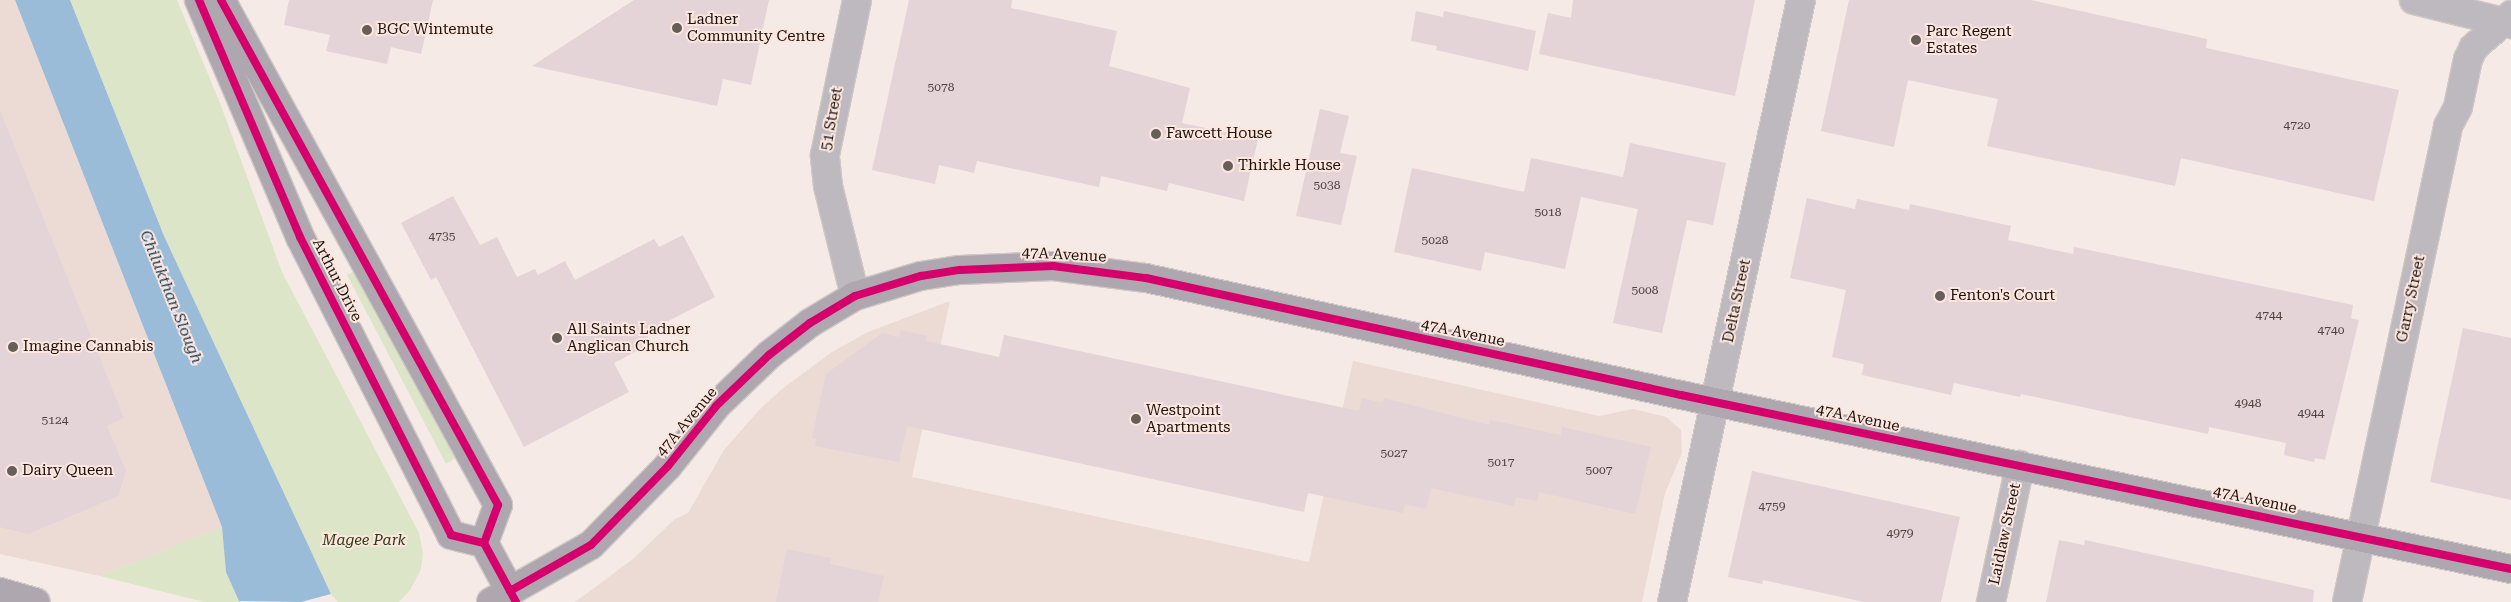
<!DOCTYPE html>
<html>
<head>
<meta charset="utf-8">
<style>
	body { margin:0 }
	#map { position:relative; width:2511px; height:602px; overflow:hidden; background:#f5eae5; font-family:"Roboto Serif",serif }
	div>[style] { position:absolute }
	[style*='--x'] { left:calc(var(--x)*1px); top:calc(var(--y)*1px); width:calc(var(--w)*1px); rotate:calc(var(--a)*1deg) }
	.commercial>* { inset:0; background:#ecdad4 }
	.green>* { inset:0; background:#dce5c7 }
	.water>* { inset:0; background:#9bbcd9 }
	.building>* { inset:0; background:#e4d3d7 }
	.roads { filter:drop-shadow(1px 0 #d0c8c4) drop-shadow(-1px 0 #d0c8c4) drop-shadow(0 1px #d0c8c4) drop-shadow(0 -1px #d0c8c4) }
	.minor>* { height:28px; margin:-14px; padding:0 14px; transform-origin:14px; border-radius:14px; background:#beb8bf }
	.major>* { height:28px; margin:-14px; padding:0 14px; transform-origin:14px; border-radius:14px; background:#aea7af }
	.cycleway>* { height:8px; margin:-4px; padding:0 4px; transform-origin:4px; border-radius:4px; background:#d6006c }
	.dots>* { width:14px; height:14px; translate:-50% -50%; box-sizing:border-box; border:2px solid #fce6de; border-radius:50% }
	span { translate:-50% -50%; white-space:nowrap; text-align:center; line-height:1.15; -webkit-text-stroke:4px #fce6de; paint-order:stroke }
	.number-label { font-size:12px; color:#4e4341 }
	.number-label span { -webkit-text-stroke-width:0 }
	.poi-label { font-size:15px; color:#1b120e }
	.left { translate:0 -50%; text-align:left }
	.street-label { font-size:15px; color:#1b120e }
	.park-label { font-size:15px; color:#293b12; font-style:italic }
	.water-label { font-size:16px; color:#113a58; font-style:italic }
</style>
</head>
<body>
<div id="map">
	<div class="commercial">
		<i style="clip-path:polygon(0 0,15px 0,222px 527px,100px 576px,0 554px)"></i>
		<i style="clip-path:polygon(950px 301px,912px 477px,1309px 562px,1353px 361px,1599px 416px,1633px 409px,1666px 417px,1681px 430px,1682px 453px,1665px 493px,1642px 602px,575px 602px,633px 559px,675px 519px,688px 513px,724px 450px,759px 410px,782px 389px,832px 352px,868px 332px)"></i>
	</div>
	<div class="green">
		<i style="clip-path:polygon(70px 0,177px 0,220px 103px,282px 272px,419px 533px,423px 554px,421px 569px,410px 590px,399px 602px,338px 602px,331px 594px,164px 236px)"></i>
		<i style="clip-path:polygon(357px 270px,457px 457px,446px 464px,347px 275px)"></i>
		<i style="clip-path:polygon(222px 527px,226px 572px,241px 602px,204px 602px,100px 576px)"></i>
	</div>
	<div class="water">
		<i style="clip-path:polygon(15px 0,70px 0,164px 236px,331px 594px,301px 602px,239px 601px,226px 572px,222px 527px)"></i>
	</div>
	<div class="building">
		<i style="clip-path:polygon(289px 0,433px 0,421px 54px,391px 47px,387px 64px,326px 51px,330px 35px,284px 25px)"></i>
		<i style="clip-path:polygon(634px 0,769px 0,751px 85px,723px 79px,717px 106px,532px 66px)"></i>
		<i style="clip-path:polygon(909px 0,1012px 0,1011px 8px,1117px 31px,1109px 66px,1190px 88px,1182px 123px,1258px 139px,1244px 201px,1169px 183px,1167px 191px,1101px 176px,1099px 187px,977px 161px,974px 173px,939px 165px,935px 184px,872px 170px)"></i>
		<i style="clip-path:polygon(1573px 0,1755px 0,1735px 96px,1539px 54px,1548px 13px,1571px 18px)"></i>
		<i style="clip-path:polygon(1849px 0,2031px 0,2207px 39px,2206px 48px,2399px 90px,2374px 201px,2181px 158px,2175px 186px,1987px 146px,1998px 99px,1908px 80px,1894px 147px,1821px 131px)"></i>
		<i style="clip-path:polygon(1416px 11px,1443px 17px,1444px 11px,1536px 31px,1528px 71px,1436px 50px,1437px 46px,1411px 41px)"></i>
		<i style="clip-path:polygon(1320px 109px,1349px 116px,1340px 153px,1357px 156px,1341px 225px,1296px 216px)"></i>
		<i style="clip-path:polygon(0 111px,124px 418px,107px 426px,126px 471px,118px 496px,28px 534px,0 527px)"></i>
		<i style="clip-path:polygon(1630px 143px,1726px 163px,1713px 225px,1687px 220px,1662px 333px,1613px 323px,1638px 209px,1581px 197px,1565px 269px,1485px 252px,1481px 271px,1394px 252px,1412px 168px,1524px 192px,1531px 158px,1623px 177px)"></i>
		<i style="clip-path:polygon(453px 196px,480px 245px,497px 237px,517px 277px,535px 269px,538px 275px,565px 261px,575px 280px,654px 239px,659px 247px,683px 235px,715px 297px,645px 333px,652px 343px,614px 363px,629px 392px,524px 447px,436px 277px,431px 280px,401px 223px)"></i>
		<i style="clip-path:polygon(1807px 198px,1855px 209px,1857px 199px,1909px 210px,1910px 204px,2011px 226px,2008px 240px,2073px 254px,2074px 247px,2353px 305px,2351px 318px,2359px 320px,2325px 460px,2315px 458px,2314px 462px,2284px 455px,2286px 443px,2209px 427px,2208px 434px,2021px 394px,2020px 397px,1954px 383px,1951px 395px,1862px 375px,1864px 364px,1832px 357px,1846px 290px,1790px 278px)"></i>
		<i style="clip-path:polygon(2463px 328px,2511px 338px,2511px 500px,2430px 482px)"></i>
		<i style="clip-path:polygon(901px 330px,927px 336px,926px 341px,999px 357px,1004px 335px,1359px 411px,1362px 398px,1383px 403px,1384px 398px,1489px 425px,1490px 420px,1561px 435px,1562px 427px,1651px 447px,1635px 514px,1539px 492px,1537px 501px,1516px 497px,1514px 506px,1431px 488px,1426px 509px,1405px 504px,1403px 513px,1308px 493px,1304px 512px,907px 426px,899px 462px,815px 446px,816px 439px,812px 438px,826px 374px,882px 333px,899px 337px)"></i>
		<i style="clip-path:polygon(1752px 471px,1960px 517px,1941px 602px,1864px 602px,1763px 580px,1762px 584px,1728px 577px)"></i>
		<i style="clip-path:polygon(2059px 540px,2084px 545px,2085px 540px,2314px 590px,2313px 602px,2046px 602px)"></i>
		<i style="clip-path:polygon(787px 549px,831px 558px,830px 564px,884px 576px,878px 602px,776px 602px)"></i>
	</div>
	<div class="roads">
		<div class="minor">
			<i style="--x:2414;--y:0;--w:100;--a:13.9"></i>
			<i style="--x:855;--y:296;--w:113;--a:-103.8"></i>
			<i style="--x:828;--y:186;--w:31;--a:-96"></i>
			<i style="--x:825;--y:155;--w:158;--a:-78.3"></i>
			<i style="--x:1672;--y:602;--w:616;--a:-77.91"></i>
			<i style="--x:1991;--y:602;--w:140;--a:-78"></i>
			<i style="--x:2347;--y:602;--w:487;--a:-78"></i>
			<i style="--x:2448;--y:126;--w:21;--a:-62"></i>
			<i style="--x:2458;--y:107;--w:49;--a:-78.2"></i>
			<i style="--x:2468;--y:59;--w:13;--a:-63"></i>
			<i style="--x:2474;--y:47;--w:49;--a:-40.9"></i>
		</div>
		<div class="major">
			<i style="--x:199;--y:0;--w:258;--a:66.9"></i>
			<i style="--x:300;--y:237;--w:334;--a:63.1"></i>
			<i style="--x:451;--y:535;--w:34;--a:14"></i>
			<i style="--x:484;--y:543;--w:55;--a:61.6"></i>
			<i style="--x:221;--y:0;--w:576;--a:61.25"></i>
			<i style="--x:498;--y:505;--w:40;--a:110.2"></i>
			<i style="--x:0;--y:592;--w:37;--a:16"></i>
			<i style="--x:491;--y:602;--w:115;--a:-29.7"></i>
			<i style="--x:591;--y:545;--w:110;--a:-45.7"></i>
			<i style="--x:668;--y:466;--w:77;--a:-51.3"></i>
			<i style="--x:716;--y:406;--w:74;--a:-43.9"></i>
			<i style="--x:769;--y:355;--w:52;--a:-38"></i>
			<i style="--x:810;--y:323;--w:52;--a:-31"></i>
			<i style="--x:855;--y:296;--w:69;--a:-16.9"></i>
			<i style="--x:921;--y:276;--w:39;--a:-9"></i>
			<i style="--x:960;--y:270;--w:93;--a:-2.5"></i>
			<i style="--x:1053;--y:266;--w:94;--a:7.4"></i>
			<i style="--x:1146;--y:278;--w:548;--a:12.34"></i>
			<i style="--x:1681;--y:395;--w:848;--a:11.84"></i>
		</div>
	</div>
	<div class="cycleway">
		<i style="--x:199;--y:0;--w:258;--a:66.9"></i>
		<i style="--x:300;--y:237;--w:334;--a:63.1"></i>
		<i style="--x:451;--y:535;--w:34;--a:14"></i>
		<i style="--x:484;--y:543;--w:67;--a:61.5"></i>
		<i style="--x:221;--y:0;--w:576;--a:61.25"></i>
		<i style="--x:498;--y:505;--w:40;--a:110.2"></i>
		<i style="--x:510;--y:591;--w:93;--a:-29.6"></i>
		<i style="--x:591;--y:545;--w:110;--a:-45.7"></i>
		<i style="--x:668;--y:466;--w:77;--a:-51.3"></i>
		<i style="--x:716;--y:406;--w:74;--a:-43.9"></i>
		<i style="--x:769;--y:355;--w:52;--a:-38"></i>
		<i style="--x:810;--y:323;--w:52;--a:-31"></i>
		<i style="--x:855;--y:296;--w:69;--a:-16.9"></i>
		<i style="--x:921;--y:276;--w:39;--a:-9"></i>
		<i style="--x:960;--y:270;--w:93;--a:-2.5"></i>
		<i style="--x:1053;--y:266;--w:94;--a:7.4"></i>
		<i style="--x:1146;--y:278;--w:548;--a:12.34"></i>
		<i style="--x:1681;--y:395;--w:848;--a:11.84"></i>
	</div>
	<div class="dots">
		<i style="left:677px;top:28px;background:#675e59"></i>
		<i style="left:367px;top:30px;background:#675e59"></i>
		<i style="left:1916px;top:40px;background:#675e59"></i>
		<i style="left:1156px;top:134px;background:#675e59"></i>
		<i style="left:1228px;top:166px;background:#675e59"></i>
		<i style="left:1940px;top:296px;background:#675e59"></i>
		<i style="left:557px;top:338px;background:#675e59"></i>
		<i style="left:13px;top:347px;background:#675e59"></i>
		<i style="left:1136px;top:419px;background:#675e59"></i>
		<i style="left:12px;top:471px;background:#675e59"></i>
	</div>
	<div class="number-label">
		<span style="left:941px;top:88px">5078</span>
		<span style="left:2297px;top:126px">4720</span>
		<span style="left:1327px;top:186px">5038</span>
		<span style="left:1548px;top:213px">5018</span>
		<span style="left:442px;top:237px">4735</span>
		<span style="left:1435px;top:241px">5028</span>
		<span style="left:1645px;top:291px">5008</span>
		<span style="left:2269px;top:316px">4744</span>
		<span style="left:2331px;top:331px">4740</span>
		<span style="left:2248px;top:404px">4948</span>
		<span style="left:2311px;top:414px">4944</span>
		<span style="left:55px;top:421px">5124</span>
		<span style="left:1394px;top:454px">5027</span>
		<span style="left:1501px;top:463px">5017</span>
		<span style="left:1599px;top:471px">5007</span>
		<span style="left:1772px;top:507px">4759</span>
		<span style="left:1900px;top:534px">4979</span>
	</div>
	<div class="poi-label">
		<span class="left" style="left:687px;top:28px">Ladner<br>Community Centre</span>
		<span class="left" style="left:377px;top:30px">BGC Wintemute</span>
		<span class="left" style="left:1926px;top:40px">Parc Regent<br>Estates</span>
		<span class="left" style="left:1166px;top:134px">Fawcett House</span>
		<span class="left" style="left:1238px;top:166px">Thirkle House</span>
		<span class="left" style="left:1950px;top:296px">Fenton's Court</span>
		<span class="left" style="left:567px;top:338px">All Saints Ladner<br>Anglican Church</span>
		<span class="left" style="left:23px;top:347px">Imagine Cannabis</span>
		<span class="left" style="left:1146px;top:419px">Westpoint<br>Apartments</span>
		<span class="left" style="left:22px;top:471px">Dairy Queen</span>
	</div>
	<div class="street-label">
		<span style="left:832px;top:119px;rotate:-80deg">51 Street</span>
		<span style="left:1064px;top:255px;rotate:3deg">47A Avenue</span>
		<span style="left:337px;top:280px;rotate:63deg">Arthur Drive</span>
		<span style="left:2411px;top:299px;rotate:-78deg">Garry Street</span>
		<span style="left:1737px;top:301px;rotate:-78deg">Delta Street</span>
		<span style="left:1463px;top:333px;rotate:12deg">47A Avenue</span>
		<span style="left:1858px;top:418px;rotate:12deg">47A Avenue</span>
		<span style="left:687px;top:422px;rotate:-50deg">47A Avenue</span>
		<span style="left:2255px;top:500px;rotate:12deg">47A Avenue</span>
		<span style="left:2005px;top:534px;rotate:-78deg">Laidlaw Street</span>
	</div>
	<div class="park-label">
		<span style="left:364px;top:541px">Magee Park</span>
	</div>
	<div class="water-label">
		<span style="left:171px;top:297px;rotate:68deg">Chilukthan Slough</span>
	</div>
</div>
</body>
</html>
